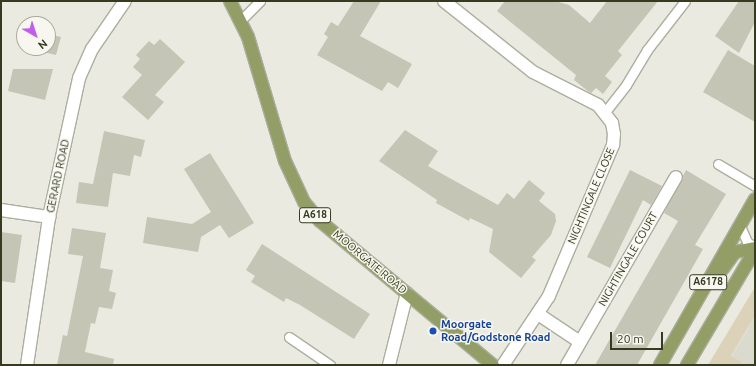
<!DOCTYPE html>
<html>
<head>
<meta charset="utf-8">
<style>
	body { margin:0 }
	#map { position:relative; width:756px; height:366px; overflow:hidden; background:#eaeae0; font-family:Ubuntu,sans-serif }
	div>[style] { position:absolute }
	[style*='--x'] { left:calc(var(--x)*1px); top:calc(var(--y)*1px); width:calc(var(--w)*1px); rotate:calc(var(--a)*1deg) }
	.built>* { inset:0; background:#dadace }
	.green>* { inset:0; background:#dbd2b9 }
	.building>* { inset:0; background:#c5c5b5 }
	.roads { filter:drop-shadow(1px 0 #acae9f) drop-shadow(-1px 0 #acae9f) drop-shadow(0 1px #acae9f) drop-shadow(0 -1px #acae9f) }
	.lane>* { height:9px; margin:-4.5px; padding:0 4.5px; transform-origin:4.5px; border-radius:4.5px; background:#fff }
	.street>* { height:12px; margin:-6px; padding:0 6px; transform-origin:6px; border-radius:6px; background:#fff }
	.primary>* { height:12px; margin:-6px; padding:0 6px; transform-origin:6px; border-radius:6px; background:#939e66 }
	.dots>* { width:11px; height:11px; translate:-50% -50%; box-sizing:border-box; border:2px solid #f7f7f0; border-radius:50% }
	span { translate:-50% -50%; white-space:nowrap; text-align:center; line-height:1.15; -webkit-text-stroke:3px #f7f7f0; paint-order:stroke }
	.shield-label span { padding:1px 3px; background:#f7f7f0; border:1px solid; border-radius:3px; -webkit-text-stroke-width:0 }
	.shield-label { font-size:10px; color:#353a21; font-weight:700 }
	.street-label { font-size:11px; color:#353a21 }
	.transit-label { font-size:11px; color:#164399; font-weight:700 }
	.left { translate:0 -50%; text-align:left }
	.frame { position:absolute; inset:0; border:2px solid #353a21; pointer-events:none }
	.north { position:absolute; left:16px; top:16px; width:40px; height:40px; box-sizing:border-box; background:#f7f7f0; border:1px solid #a9ab9d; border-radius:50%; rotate:141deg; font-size:11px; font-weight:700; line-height:16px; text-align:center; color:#353a21 }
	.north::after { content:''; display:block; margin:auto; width:14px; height:18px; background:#c15cec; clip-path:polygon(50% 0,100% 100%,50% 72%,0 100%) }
	.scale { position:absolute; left:610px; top:332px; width:53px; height:18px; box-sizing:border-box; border:2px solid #353a21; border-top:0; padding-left:5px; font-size:12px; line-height:14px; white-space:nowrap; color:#353a21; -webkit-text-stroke:3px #f7f7f0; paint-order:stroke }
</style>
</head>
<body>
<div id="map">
	<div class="built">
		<i style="clip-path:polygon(755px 316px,755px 365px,726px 365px,745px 334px)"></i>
	</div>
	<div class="green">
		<i style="clip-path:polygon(755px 287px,755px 316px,731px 356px,742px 362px,740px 365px,708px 365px)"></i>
	</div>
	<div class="building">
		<i style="clip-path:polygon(354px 1px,381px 1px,360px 36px,412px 64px,398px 88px,388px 82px,382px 91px,317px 55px,328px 37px,324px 34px,331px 22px,338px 26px)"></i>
		<i style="clip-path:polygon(505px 1px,555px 1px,569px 5px,590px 23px,607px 1px,658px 1px,618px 51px,622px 55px,605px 76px,612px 82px,603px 94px,596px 88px,591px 93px,589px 92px,574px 80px,576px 75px,497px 11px)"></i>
		<i style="clip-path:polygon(739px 1px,755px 1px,755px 22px,739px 53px,715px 36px)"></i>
		<i style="clip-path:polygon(48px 34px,61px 37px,56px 55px,27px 48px,48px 48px)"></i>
		<i style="clip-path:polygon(160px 39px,185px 62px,155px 95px,164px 102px,148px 120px,122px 97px,142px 75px,133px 67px,140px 59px,136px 55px,149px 41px,154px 45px)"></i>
		<i style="clip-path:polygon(728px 50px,755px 66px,755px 122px,703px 92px)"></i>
		<i style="clip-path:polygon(13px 69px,53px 69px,45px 100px,8px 91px)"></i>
		<i style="clip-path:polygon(405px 130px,438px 151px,428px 166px,498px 205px,507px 193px,514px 199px,529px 180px,545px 193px,539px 201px,555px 214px,556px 221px,551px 235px,532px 257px,536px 260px,521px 278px,489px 252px,493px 229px,470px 218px,469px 221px,436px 203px,437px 200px,379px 161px)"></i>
		<i style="clip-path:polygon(104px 131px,145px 140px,141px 157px,134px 155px,130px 176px,113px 173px,108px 207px,76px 203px,79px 182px,93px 184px)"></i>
		<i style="clip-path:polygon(210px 153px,254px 223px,229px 238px,220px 225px,201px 237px,198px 252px,143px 243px,147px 217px,192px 224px,211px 212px,184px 169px)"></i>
		<i style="clip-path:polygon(630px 170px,662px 186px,651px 205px,643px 200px,610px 268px,587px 257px)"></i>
		<i style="clip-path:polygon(686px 170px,726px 194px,695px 245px,703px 249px,637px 365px,595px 365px,678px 221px,664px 213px)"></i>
		<i style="clip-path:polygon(72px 228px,106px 233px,100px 268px,113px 270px,109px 291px,116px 293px,112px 309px,99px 307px,95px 324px,91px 323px,85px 352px,114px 359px,113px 365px,57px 365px,63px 335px,67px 336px,83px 256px,68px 254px)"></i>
		<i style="clip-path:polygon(1px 232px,22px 235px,15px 283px,1px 281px)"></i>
		<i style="clip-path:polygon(262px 244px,370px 314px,354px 339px,300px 305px,286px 298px,284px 302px,251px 282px,255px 276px,246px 270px)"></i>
	</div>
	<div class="roads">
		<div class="lane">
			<i style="--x:241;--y:20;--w:27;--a:-45"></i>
			<i style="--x:605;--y:112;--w:34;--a:-52"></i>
			<i style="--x:626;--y:85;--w:41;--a:-59"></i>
			<i style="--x:647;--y:50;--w:62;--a:-52.2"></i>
			<i style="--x:718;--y:164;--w:43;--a:30.7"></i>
			<i style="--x:740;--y:226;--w:17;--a:66"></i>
			<i style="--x:747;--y:242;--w:9;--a:32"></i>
			<i style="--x:289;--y:337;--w:50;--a:34.3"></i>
		</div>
		<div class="street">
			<i style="--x:444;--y:1;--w:114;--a:38.6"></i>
			<i style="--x:533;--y:72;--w:73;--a:26.9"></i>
			<i style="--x:598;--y:105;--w:23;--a:52"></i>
			<i style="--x:612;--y:123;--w:11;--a:80"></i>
			<i style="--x:614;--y:134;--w:11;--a:95"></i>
			<i style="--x:613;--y:145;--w:164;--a:113"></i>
			<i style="--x:549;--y:296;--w:83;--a:123.7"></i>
			<i style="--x:1;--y:210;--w:49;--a:8.3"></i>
			<i style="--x:538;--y:314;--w:50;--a:33.7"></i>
			<i style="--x:27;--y:365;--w:150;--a:-81.5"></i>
			<i style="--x:49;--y:217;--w:142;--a:-77.8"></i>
			<i style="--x:79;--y:78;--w:32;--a:-66"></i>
			<i style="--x:92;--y:49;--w:58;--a:-55.5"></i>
			<i style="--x:389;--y:365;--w:74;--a:-76"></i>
			<i style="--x:567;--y:365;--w:217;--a:-59.9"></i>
		</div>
		<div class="primary">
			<i style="--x:230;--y:1;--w:40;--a:63.4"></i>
			<i style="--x:248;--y:37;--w:129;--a:73.4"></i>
			<i style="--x:285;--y:161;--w:45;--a:65.1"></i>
			<i style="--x:304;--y:202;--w:25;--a:50"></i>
			<i style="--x:320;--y:221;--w:225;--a:39.8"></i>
			<i style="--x:722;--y:270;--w:22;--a:-54"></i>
			<i style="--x:735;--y:252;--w:20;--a:-11"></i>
			<i style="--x:660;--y:365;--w:191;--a:-60.2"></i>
			<i style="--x:687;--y:365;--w:134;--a:-59.4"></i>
		</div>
	</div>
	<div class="dots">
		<i style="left:433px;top:331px;background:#1a4fb4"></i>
	</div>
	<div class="shield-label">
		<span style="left:315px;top:215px">A618</span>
		<span style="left:708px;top:282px">A6178</span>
	</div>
	<div class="street-label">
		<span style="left:58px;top:176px;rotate:-78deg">GERARD ROAD</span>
		<span style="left:591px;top:196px;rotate:-67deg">NIGHTINGALE CLOSE</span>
		<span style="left:628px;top:259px;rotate:-60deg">NIGHTINGALE COURT</span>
		<span style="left:370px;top:262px;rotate:40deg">MOORGATE ROAD</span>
	</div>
	<div class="transit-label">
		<span class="left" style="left:441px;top:331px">Moorgate<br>Road/Godstone Road</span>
	</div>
	<div class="frame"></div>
	<div class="north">N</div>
	<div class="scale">20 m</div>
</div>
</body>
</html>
